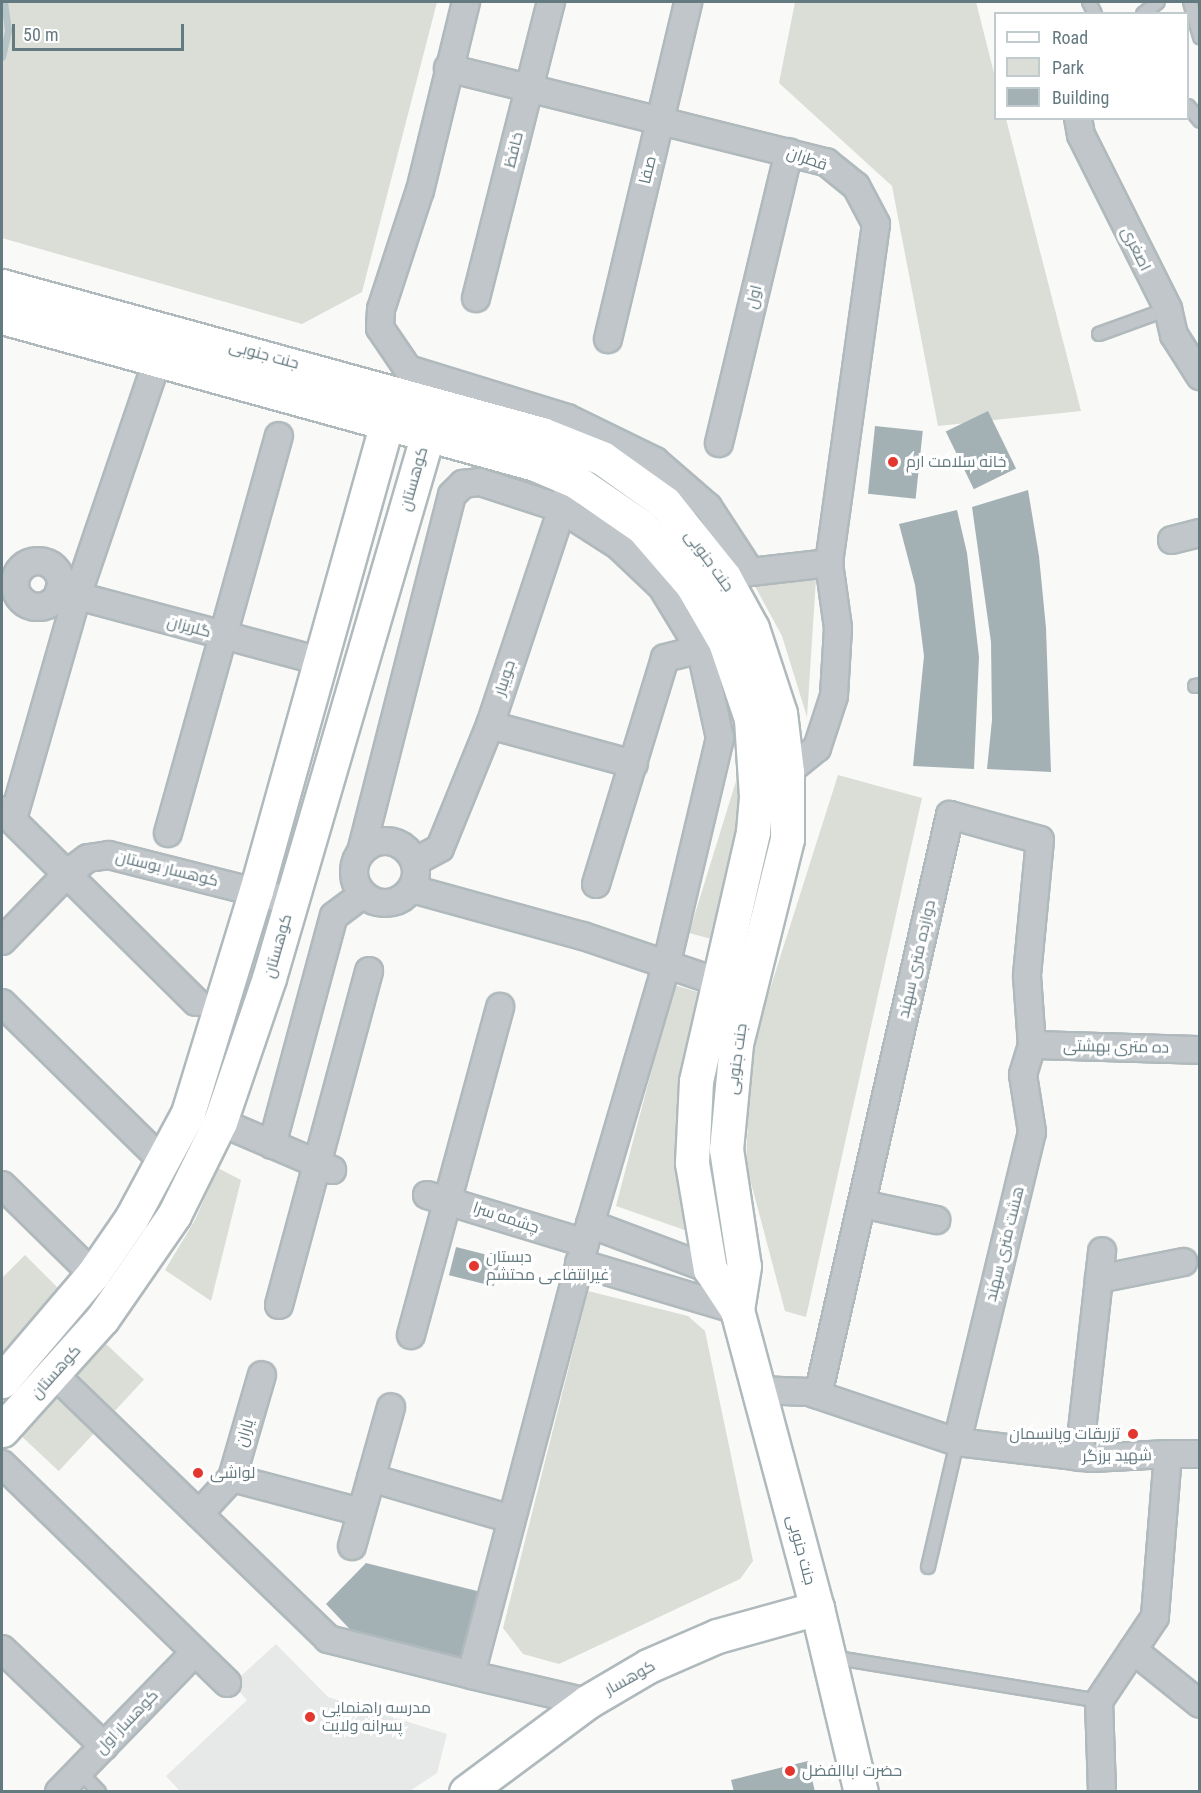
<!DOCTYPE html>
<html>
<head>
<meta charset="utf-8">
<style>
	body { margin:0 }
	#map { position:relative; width:1201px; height:1793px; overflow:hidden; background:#f9f9f7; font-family:"Roboto Condensed",Cairo,sans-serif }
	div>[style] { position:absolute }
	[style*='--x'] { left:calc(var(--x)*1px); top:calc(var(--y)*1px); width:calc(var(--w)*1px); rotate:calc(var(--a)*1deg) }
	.built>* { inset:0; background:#e7e9e8 }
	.green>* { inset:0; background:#daded6; transform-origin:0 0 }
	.stream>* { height:7px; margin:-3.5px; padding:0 3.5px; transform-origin:3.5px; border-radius:3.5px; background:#b5c5c7 }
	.building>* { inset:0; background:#a4b1b4; transform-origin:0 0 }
	.roads { filter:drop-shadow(2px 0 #b0b9bc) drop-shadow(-2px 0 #b0b9bc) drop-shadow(0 2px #b0b9bc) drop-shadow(0 -2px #b0b9bc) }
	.service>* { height:12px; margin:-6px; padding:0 6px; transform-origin:6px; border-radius:6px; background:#c0c6c9 }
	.minor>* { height:26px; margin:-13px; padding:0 13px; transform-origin:13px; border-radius:13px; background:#c0c6c9 }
	.minor>.ring { margin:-13px; padding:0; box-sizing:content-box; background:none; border:26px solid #c0c6c9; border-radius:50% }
	.secondary>* { height:33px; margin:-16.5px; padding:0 16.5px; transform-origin:16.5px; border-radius:16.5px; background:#fff }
	.dots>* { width:16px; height:16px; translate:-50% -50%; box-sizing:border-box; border:3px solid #fff; border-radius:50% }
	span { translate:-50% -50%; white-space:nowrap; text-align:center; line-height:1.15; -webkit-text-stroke:6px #fff; paint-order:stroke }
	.street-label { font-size:16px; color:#647a81 }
	.poi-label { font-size:16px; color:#647a81 }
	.left { translate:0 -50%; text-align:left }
	.right { translate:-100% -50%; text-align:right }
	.frame { position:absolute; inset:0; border:3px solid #647a81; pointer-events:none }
	.legend { position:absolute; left:994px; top:12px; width:195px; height:108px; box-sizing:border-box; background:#fff; border:2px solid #c1cacd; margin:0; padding:8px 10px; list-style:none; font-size:18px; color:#647a81 }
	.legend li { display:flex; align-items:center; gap:12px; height:30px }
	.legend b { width:30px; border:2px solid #c1cacd }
	.scale { position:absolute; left:12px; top:24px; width:172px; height:27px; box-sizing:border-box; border:3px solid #647a81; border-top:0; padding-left:8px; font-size:18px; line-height:21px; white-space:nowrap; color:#647a81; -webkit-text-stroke:4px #fff; paint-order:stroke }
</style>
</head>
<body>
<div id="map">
	<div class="built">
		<i style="clip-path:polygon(276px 1644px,328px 1697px,447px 1734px,437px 1773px,410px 1791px,180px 1791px,166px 1776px,247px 1700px,232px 1684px)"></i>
	</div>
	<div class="green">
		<i style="clip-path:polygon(2px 2px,437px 2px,362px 292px,302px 324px,2px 238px)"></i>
		<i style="clip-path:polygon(795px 2px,976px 2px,995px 77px,996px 118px,1006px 119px,1081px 411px,938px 426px,892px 186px,779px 83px)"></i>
		<i style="clip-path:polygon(750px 577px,816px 579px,807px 717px,782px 636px)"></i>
		<i style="clip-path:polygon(838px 775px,922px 798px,806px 1317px,785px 1311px,746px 1164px,751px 1049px)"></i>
		<i style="clip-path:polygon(737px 778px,746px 782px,715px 940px,689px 933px)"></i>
		<i style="clip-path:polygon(674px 985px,698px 992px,678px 1115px,696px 1234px,616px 1206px)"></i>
		<i style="clip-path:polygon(218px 1168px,241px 1180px,211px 1301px,165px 1270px,195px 1220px)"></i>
		<i style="clip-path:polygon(25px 1255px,64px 1294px,2px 1357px,2px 1278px)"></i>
		<i style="clip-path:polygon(588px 1291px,688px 1316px,705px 1331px,753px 1561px,740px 1579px,559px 1664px,523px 1654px,503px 1628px)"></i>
		<i style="left:106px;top:1344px;width:52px;height:125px;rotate:43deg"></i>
	</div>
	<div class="stream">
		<i style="--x:2;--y:57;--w:28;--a:-77"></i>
		<i style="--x:8;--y:30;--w:28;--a:-98"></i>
	</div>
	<div class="building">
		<i style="left:988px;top:411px;width:64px;height:47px;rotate:64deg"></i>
		<i style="left:875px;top:426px;width:48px;height:68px;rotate:6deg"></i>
		<i style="clip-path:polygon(1028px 490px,1039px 556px,1046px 628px,1051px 772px,987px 769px,992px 720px,991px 642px,972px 507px)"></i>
		<i style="clip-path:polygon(957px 510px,967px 553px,979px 657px,974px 769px,913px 766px,924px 656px,915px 585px,899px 524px)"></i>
		<i style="left:456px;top:1247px;width:46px;height:29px;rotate:14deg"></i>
		<i style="clip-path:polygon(366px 1563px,481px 1592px,460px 1666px,360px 1640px,326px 1604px)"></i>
		<i style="clip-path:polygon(808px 1761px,815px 1792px,734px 1792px,731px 1780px)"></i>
	</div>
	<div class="roads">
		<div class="service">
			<i style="--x:1089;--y:2;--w:13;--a:63"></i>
			<i style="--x:1190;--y:2;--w:37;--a:74"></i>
			<i style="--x:1143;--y:14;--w:19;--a:-39"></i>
			<i style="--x:1188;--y:106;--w:19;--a:51"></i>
			<i style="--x:1099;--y:334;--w:73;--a:-19.9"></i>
			<i style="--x:1195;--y:686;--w:5;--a:-11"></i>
			<i style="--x:928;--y:1567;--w:128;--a:-76.9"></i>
			<i style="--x:831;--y:1657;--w:272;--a:9.3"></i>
			<i style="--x:79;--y:1771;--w:29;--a:46"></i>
		</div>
		<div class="minor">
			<i style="--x:466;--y:2;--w:194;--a:103.7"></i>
			<i style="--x:420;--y:190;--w:125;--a:108.1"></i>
			<i style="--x:381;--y:309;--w:19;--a:93"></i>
			<i style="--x:380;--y:328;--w:50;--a:55.7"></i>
			<i style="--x:408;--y:369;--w:166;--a:17.1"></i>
			<i style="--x:567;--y:418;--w:98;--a:26"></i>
			<i style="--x:655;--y:461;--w:70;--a:41"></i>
			<i style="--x:708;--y:507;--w:75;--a:56.9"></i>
			<i style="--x:448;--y:68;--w:390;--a:14"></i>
			<i style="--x:826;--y:162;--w:38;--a:39"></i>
			<i style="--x:856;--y:186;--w:43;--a:62.2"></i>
			<i style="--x:876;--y:224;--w:342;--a:97.9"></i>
			<i style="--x:1078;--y:118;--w:17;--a:80"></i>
			<i style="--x:1081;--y:135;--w:195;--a:63.4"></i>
			<i style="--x:1168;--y:309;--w:27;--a:77"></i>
			<i style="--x:1174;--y:335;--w:49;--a:57.6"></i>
			<i style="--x:476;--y:298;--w:305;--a:-75.8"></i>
			<i style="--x:608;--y:339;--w:346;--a:-76.6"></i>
			<i style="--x:719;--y:443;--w:299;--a:-76.5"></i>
			<i style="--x:1172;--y:540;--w:29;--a:-14"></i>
			<i class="ring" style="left:15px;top:561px;width:20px;height:20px"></i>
			<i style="--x:733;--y:574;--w:97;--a:-6.5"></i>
			<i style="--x:829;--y:563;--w:66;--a:82.1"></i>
			<i style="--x:838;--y:628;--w:68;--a:93.4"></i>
			<i style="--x:834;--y:696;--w:55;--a:108.1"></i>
			<i style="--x:817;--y:748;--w:38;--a:141"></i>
			<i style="--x:59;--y:591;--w:270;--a:15"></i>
			<i style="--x:490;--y:725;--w:149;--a:15.2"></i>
			<i style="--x:2;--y:810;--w:273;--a:44.7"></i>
			<i style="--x:13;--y:819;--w:232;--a:-74"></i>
			<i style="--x:77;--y:596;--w:251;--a:-71.2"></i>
			<i style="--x:168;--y:833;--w:412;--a:-74.4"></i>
			<i class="ring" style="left:354px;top:841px;width:36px;height:36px"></i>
			<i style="--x:361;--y:852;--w:368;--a:-75.7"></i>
			<i style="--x:452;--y:495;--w:16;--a:-45"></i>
			<i style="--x:463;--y:484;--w:17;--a:-7"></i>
			<i style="--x:480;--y:482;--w:84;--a:18"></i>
			<i style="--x:560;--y:508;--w:70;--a:32.8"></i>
			<i style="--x:619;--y:546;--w:59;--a:43.6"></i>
			<i style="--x:662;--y:587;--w:75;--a:58.6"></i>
			<i style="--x:701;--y:651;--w:89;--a:77.7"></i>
			<i style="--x:720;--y:738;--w:231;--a:103.3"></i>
			<i style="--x:667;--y:963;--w:272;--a:106.4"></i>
			<i style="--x:590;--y:1224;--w:466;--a:104.8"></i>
			<i style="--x:471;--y:1675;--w:119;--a:13.1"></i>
			<i style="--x:416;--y:861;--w:27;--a:-28"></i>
			<i style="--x:440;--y:848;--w:133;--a:-67.9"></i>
			<i style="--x:490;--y:725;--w:243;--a:-71.6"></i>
			<i style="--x:596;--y:884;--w:236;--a:-73"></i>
			<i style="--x:665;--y:658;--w:50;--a:-13.8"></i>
			<i style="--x:412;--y:889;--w:177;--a:15.4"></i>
			<i style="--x:583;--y:936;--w:143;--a:18.8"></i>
			<i style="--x:2;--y:941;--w:95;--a:-45.9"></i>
			<i style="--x:68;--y:873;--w:25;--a:-37"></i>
			<i style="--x:88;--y:858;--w:21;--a:-8"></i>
			<i style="--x:109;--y:855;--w:188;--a:14.2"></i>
			<i style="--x:2;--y:1003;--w:227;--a:44.5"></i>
			<i style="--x:1032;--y:1045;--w:168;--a:1.7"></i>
			<i style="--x:220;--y:1122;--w:122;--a:23.2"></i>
			<i style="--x:272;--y:1145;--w:237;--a:-74.9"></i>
			<i style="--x:334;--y:916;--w:36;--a:-37"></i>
			<i style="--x:2;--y:1185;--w:127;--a:44.4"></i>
			<i style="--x:427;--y:1195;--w:165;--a:16.9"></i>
			<i style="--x:862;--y:1204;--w:76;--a:12.2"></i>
			<i style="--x:590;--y:1224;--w:128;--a:20.6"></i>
			<i style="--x:579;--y:1263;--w:165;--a:16.6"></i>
			<i style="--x:1099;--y:1279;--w:86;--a:-11.4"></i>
			<i style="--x:279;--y:1305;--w:346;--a:-74.9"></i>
			<i style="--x:411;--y:1335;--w:340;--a:-74.8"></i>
			<i style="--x:55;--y:1375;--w:380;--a:44"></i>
			<i style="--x:328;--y:1639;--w:147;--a:14.1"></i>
			<i style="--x:757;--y:1390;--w:52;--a:2.2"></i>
			<i style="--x:809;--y:1392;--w:156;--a:18.7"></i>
			<i style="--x:957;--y:1442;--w:136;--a:6.8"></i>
			<i style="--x:1092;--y:1458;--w:76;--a:-3"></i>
			<i style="--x:1168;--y:1454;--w:164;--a:94.6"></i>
			<i style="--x:1155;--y:1617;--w:101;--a:123.7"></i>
			<i style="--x:1099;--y:1701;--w:91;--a:88.1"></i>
			<i style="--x:818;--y:1395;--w:595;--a:-77.18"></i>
			<i style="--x:950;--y:815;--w:93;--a:15.5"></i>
			<i style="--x:1040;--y:840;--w:137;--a:95.5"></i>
			<i style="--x:1027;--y:976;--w:69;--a:85.9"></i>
			<i style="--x:1032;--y:1045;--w:31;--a:107"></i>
			<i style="--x:1023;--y:1075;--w:58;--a:81"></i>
			<i style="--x:1032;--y:1132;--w:319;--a:103.6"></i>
			<i style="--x:1168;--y:1454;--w:32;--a:0"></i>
			<i style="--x:1079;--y:1457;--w:207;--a:-83.6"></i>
			<i style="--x:2;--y:1464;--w:314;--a:44.2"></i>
			<i style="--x:232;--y:1478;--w:133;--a:14.8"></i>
			<i style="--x:371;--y:1478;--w:146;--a:16.3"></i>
			<i style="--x:199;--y:1514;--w:49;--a:-47.5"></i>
			<i style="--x:232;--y:1478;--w:107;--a:-73.8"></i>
			<i style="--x:352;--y:1546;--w:144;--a:-74.3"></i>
			<i style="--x:2;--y:1649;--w:141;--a:43.6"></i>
			<i style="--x:1133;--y:1650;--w:86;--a:38.9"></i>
			<i style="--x:59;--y:1792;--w:195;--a:-45.8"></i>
		</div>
		<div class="secondary">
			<i style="--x:2;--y:286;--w:560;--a:15.33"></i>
			<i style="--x:542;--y:434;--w:65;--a:21.8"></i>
			<i style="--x:602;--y:458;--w:77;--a:35.5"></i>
			<i style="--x:665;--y:503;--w:95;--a:51.4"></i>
			<i style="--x:724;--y:577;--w:58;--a:61.2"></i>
			<i style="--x:752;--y:628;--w:89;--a:71.8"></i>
			<i style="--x:780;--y:713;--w:59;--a:83.2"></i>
			<i style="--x:787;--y:772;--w:67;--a:90"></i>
			<i style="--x:787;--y:839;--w:211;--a:104"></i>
			<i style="--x:736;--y:1044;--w:105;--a:95.4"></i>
			<i style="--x:726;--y:1149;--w:118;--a:81.3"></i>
			<i style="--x:744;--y:1266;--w:45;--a:99"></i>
			<i style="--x:2;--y:317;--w:553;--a:15.42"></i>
			<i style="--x:535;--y:464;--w:43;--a:23"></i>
			<i style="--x:575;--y:481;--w:81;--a:34.5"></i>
			<i style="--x:642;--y:527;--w:77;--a:49.2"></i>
			<i style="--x:692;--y:585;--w:66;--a:59.9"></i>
			<i style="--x:725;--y:642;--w:81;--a:71.3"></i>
			<i style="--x:751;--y:719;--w:78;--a:86.3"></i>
			<i style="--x:756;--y:797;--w:35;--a:95"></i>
			<i style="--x:753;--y:832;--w:255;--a:102.9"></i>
			<i style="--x:696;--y:1081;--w:82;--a:92.8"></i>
			<i style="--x:692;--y:1163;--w:108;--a:80.4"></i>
			<i style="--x:710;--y:1269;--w:49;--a:56.6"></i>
			<i style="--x:737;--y:1310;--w:309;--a:75"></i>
			<i style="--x:817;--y:1608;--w:189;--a:76.6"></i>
			<i style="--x:2;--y:1381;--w:140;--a:-49.6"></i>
			<i style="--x:93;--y:1274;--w:67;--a:-55.4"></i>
			<i style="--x:131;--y:1219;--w:120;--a:-61.7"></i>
			<i style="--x:188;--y:1113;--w:232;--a:-73"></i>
			<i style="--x:256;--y:891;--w:509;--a:-74.38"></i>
			<i style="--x:2;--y:1430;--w:149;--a:-48"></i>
			<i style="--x:102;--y:1319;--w:126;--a:-55.3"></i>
			<i style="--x:174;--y:1215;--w:104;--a:-63.7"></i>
			<i style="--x:220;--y:1122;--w:152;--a:-71.2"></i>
			<i style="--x:269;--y:978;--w:589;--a:-73.72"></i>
			<i style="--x:466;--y:1792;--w:151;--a:-36.6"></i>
			<i style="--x:587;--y:1702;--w:71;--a:-30.5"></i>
			<i style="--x:648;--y:1666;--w:75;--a:-23.5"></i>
			<i style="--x:717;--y:1636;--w:104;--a:-15.6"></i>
		</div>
	</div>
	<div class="dots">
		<i style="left:893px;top:462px;background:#e2362e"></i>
		<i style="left:474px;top:1266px;background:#e2362e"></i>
		<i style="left:1133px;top:1434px;background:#e2362e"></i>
		<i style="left:198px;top:1473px;background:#e2362e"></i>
		<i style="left:310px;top:1717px;background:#e2362e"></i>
		<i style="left:790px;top:1771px;background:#e2362e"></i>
	</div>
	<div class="street-label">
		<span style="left:514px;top:150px;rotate:-76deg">خافظ</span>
		<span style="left:807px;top:159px;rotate:19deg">قطران</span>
		<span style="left:648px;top:170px;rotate:-77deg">صفا</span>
		<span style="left:1136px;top:249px;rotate:64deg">اصغری</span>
		<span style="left:754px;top:297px;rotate:-76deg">اول</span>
		<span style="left:264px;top:355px;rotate:15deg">جنت جنوبی</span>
		<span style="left:414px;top:479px;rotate:-74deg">کوهستان</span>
		<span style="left:709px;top:561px;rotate:54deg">جنت جنوبی</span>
		<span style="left:189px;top:627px;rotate:15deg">گلریزان</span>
		<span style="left:505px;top:678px;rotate:-72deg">جویبار</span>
		<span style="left:167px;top:869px;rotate:14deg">کوهسار بوستان</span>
		<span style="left:278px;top:946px;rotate:-74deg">کوهستان</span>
		<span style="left:917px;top:959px;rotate:-77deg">دوازده متری سهند</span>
		<span style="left:1116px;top:1047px;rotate:1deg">ده متری بهشتی</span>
		<span style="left:737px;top:1059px;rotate:-82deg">جنت جنوبی</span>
		<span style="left:506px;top:1218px;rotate:18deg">چشمه‌ سرا</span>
		<span style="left:1005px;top:1244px;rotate:-76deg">هشت متری سهند</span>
		<span style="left:56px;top:1372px;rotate:-48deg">کوهستان</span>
		<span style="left:245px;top:1433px;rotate:-74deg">یاران</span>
		<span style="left:1117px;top:1456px;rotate:-1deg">شهید برزگر</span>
		<span style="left:801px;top:1550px;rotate:75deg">جنت جنوبی</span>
		<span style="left:630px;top:1678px;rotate:-29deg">کوهسار</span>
		<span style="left:127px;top:1722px;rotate:-46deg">کوهسار اول</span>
	</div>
	<div class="poi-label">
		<span class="left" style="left:906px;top:462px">خانه سلامت ارم</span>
		<span class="left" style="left:486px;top:1266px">دبستان<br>غیرانتفاعی محتشم</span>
		<span class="right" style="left:1120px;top:1434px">تزریقات وپانسمان</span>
		<span class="left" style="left:210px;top:1473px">لواشی</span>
		<span class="left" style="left:322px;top:1717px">مدرسه راهنمایی<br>پسرانه ولایت</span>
		<span class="left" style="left:802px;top:1771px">حضرت اباالفضل</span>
	</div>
	<div class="frame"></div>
	<ul class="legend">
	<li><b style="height:8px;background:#fff"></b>Road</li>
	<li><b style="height:16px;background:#daded6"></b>Park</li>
	<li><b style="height:16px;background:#a4b1b4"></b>Building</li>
	</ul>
	<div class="scale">50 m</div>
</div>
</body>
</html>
